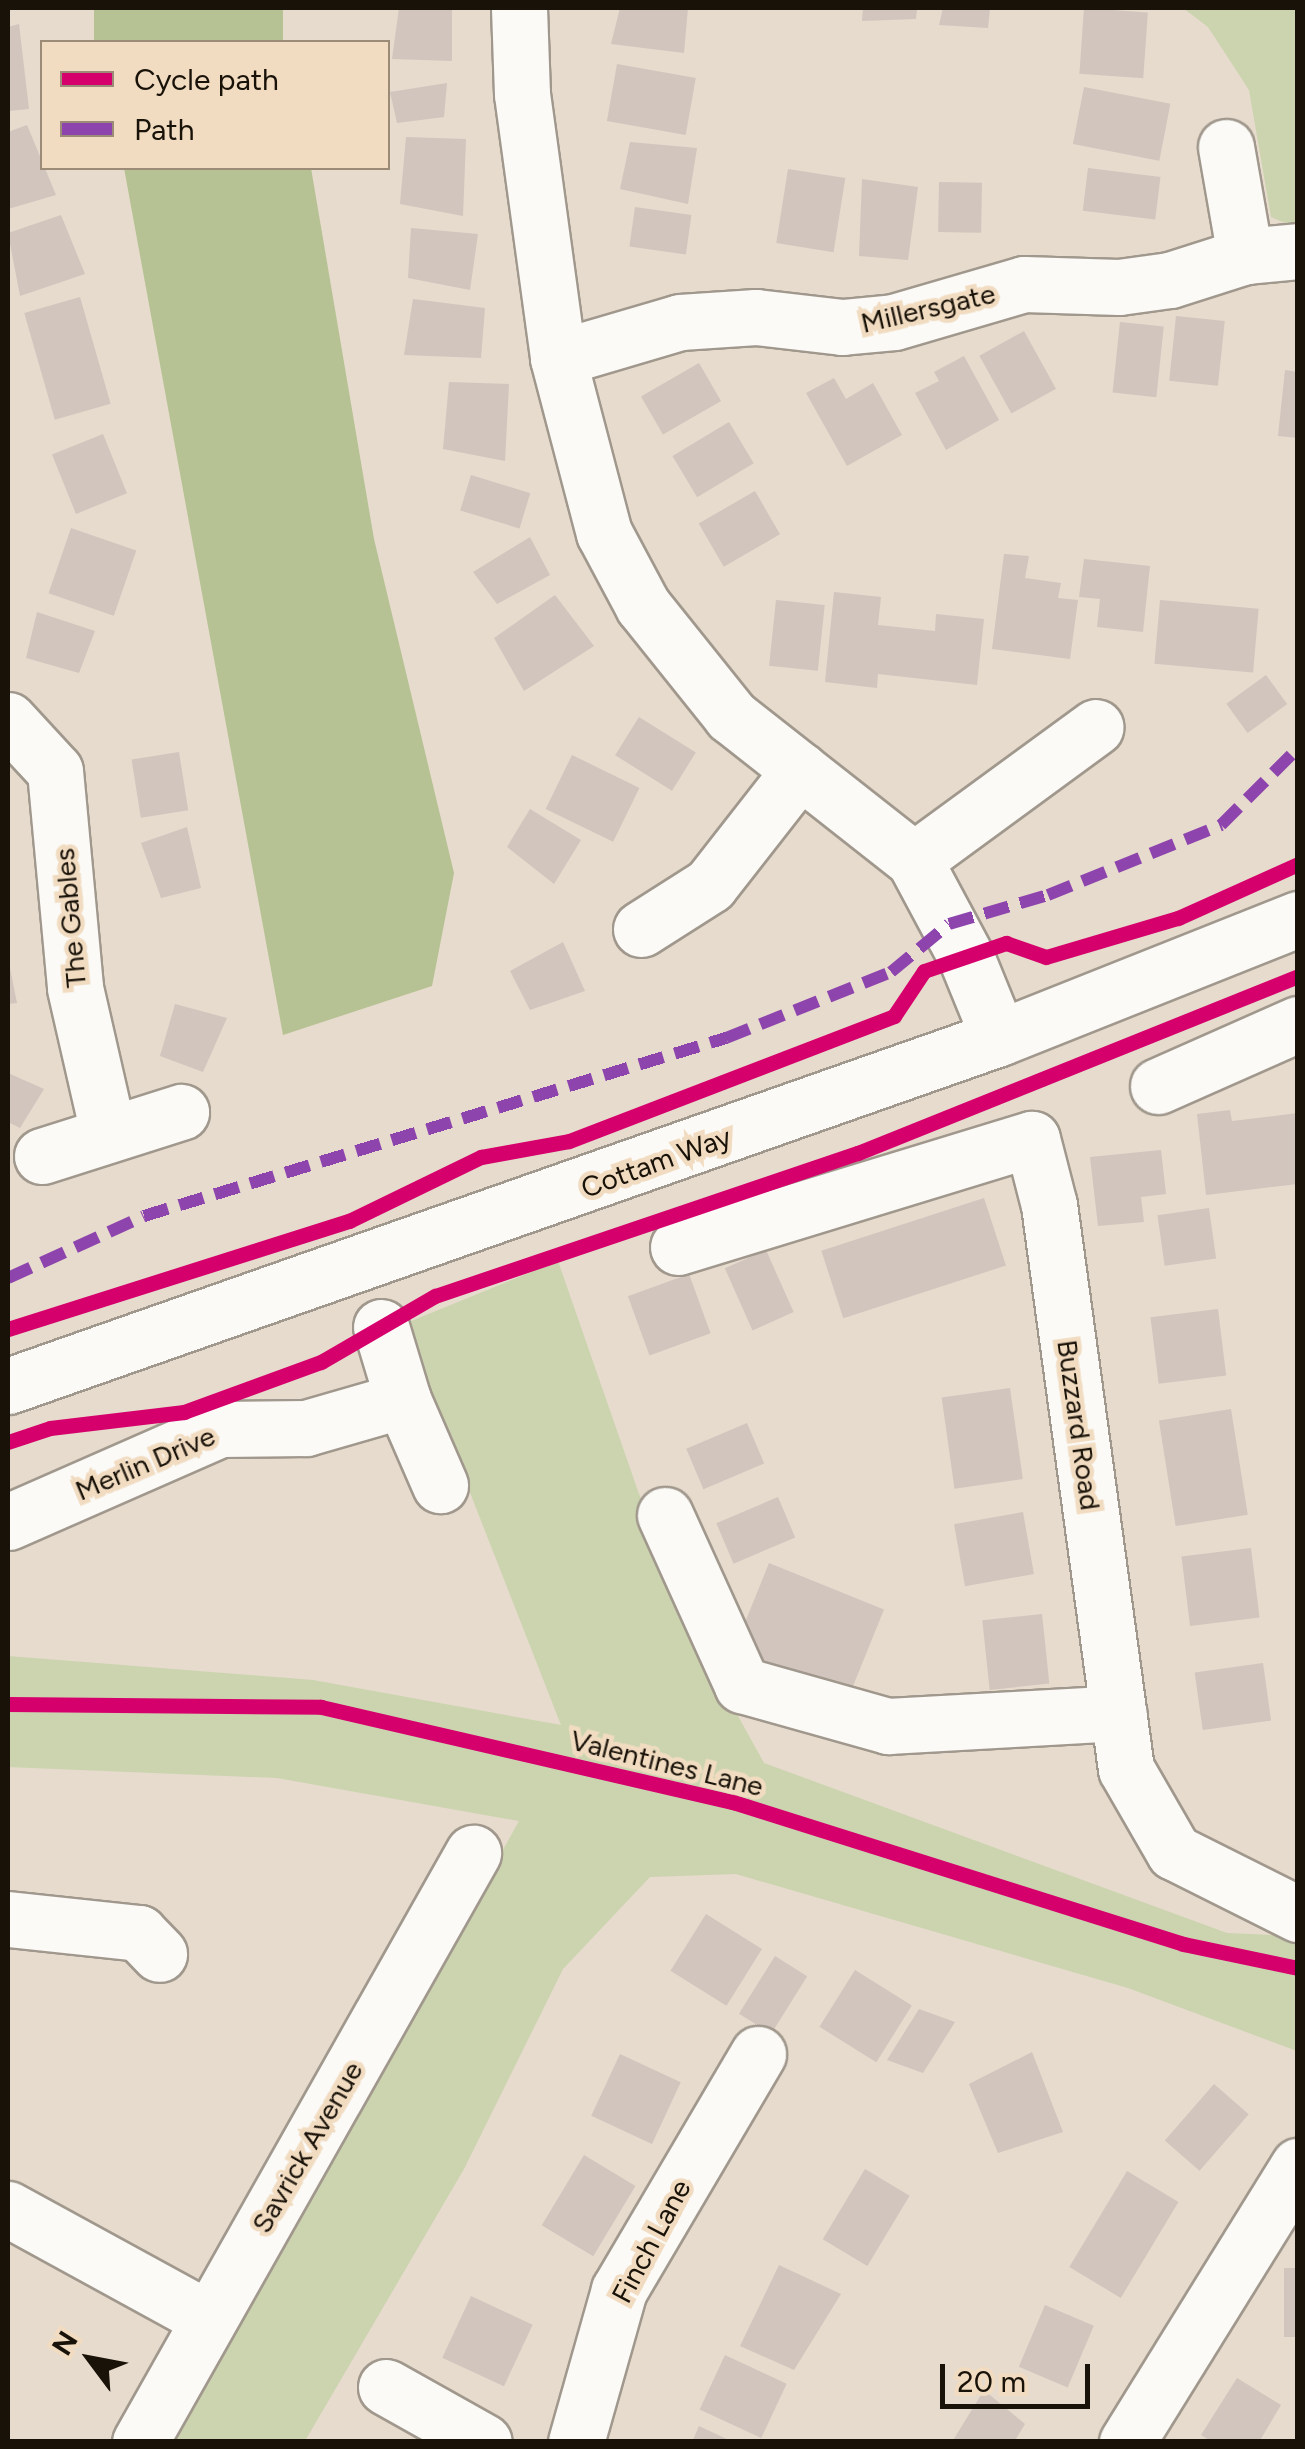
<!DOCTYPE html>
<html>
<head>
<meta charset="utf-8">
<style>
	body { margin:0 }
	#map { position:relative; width:1305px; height:2449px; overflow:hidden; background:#e6dbcc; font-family:Figtree,sans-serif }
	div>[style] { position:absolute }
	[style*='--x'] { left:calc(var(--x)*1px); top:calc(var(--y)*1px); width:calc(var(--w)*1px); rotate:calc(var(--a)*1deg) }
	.green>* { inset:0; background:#cbd4af }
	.forest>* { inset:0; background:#b6c293; transform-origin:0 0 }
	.building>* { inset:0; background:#d1c5be; transform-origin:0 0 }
	.roads { filter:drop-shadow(2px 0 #a1988d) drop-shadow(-2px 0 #a1988d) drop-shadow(0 2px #a1988d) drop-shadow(0 -2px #a1988d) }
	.minor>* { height:55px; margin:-27.5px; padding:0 27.5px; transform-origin:27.5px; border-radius:27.5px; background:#fbfaf7 }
	.major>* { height:55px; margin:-27.5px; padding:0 27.5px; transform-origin:27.5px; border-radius:27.5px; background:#fbfaf7 }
	.quiet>* { height:12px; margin-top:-6px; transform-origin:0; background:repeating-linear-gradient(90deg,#8e44ad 0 25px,transparent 0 37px) }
	.cycleway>* { height:15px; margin:-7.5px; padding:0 7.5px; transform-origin:7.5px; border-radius:7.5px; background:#d6006c }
	span { translate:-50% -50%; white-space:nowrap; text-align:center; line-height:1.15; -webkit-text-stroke:9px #f1dcc1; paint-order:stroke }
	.street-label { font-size:28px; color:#191209 }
	.frame { position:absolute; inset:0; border:10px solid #191209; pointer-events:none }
	.legend { position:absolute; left:40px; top:40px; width:350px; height:130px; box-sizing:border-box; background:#f1dcc1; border:2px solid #9b8b77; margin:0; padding:12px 18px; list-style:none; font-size:30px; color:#191209 }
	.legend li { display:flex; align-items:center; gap:20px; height:50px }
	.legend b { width:50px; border:2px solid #9b8b77 }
	.north { position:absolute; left:40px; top:2309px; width:100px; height:100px; -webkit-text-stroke:8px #f1dcc1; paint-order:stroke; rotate:302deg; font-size:28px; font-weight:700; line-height:40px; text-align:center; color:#191209 }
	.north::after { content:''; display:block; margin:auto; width:35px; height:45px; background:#191209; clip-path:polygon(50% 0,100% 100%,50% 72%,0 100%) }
	.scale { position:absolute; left:940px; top:2364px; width:150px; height:45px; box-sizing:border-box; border:5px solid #191209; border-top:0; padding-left:12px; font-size:30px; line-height:35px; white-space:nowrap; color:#191209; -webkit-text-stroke:8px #f1dcc1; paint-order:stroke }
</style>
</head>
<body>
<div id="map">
	<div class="green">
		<i style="clip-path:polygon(1183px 8px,1297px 8px,1297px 228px,1271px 217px,1249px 90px,1208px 27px)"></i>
		<i style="clip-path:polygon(558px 1261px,639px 1494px,717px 1678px,764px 1763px,1227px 1933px,1297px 1936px,1297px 2051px,1128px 1988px,736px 1874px,650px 1877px,563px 1969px,464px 2169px,305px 2441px,173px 2441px,519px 1821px,277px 1778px,8px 1767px,8px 1656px,313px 1680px,561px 1725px,404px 1324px)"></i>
	</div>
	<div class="forest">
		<i style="left:94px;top:8px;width:189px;height:35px"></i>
		<i style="clip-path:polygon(124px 168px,311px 168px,374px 539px,454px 873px,432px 986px,283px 1035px)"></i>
	</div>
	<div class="building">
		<i style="clip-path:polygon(399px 8px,452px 8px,452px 61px,392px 59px)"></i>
		<i style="clip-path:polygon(620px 8px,688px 8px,684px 53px,611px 44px)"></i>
		<i style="clip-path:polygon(863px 8px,917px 8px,916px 19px,862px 21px)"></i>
		<i style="clip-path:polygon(943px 8px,990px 8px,988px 28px,939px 25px)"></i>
		<i style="left:1084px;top:8px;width:64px;height:66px;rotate:4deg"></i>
		<i style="clip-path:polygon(19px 24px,29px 109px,8px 111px,8px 27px)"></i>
		<i style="left:617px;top:64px;width:80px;height:58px;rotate:10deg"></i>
		<i style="clip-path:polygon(447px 83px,444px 117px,397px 123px,390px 92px)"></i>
		<i style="left:1084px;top:87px;width:88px;height:58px;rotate:11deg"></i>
		<i style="clip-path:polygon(27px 125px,56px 195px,8px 209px,8px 132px)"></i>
		<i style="clip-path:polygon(406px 137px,466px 139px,463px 216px,400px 204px)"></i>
		<i style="clip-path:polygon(630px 142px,697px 148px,688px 204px,620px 189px)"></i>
		<i style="left:1088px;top:168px;width:73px;height:43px;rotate:7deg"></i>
		<i style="left:788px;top:169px;width:58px;height:75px;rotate:9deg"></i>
		<i style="clip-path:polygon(862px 179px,918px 187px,908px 260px,859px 256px)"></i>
		<i style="left:939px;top:182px;width:43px;height:50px;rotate:1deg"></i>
		<i style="left:635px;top:207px;width:57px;height:40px;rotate:8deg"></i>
		<i style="clip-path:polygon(61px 215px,85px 274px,20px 296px,8px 233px)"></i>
		<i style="clip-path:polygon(411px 228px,478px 234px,470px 290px,408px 278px)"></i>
		<i style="left:80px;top:297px;width:111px;height:58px;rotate:74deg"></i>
		<i style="clip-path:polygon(413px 299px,485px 308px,481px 358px,404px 355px)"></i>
		<i style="left:1176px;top:316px;width:49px;height:65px;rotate:6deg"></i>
		<i style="left:1120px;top:322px;width:44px;height:71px;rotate:6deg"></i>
		<i style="left:1024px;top:331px;width:66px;height:51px;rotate:61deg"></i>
		<i style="clip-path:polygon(964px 356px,999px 420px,946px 450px,915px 393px,939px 381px,934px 372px)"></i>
		<i style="left:699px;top:363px;width:44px;height:67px;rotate:60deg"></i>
		<i style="clip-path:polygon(1285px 370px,1298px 372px,1298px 438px,1278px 436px)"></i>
		<i style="clip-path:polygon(834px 378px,846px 399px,873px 383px,902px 435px,847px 466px,806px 393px)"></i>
		<i style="clip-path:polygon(449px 382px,509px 384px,505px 461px,443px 449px)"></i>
		<i style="left:729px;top:422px;width:48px;height:66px;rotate:59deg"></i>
		<i style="left:103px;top:434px;width:64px;height:55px;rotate:68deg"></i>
		<i style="left:471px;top:475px;width:62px;height:37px;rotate:17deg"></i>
		<i style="left:755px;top:491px;width:50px;height:65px;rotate:60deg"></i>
		<i style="left:71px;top:528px;width:69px;height:69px;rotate:19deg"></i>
		<i style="clip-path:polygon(530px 537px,550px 575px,497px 604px,473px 572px)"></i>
		<i style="clip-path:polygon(1004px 554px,1029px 556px,1025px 578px,1061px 583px,1058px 598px,1078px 600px,1070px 659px,992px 649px)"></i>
		<i style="clip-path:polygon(1084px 559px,1150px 566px,1143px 632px,1097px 627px,1100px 599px,1079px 597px)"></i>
		<i style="clip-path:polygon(834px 592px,881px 597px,878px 625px,935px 631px,936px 614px,984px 619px,977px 685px,878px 674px,877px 688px,825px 682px)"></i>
		<i style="clip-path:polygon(555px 595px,594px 646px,524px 691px,494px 638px)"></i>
		<i style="left:776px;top:600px;width:49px;height:66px;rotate:6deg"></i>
		<i style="left:1160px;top:600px;width:99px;height:64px;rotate:5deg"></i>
		<i style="clip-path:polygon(37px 612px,95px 631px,79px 673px,26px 658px)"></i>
		<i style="left:1266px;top:675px;width:36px;height:49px;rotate:54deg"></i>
		<i style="left:639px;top:717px;width:67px;height:45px;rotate:32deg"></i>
		<i style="left:179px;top:752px;width:59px;height:48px;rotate:81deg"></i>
		<i style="left:572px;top:755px;width:75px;height:60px;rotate:26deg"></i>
		<i style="clip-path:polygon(530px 809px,581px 840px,554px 884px,507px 847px)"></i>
		<i style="clip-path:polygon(187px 827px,201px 888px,161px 898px,141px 843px)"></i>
		<i style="clip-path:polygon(563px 942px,585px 991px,530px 1010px,510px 971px)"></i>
		<i style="clip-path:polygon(8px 958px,17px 1003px,8px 1004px)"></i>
		<i style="clip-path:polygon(175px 1004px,227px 1018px,203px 1072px,160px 1056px)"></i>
		<i style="clip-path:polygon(8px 1073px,44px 1089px,20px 1128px,8px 1122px)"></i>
		<i style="clip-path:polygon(1230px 1110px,1232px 1121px,1298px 1113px,1298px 1184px,1206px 1195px,1197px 1114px)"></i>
		<i style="clip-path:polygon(1161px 1150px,1166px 1194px,1141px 1197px,1144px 1222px,1098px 1226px,1090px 1157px)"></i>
		<i style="left:984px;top:1198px;width:71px;height:171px;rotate:72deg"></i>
		<i style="left:1209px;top:1208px;width:51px;height:52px;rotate:82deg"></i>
		<i style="left:766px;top:1250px;width:68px;height:45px;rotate:66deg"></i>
		<i style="left:689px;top:1274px;width:63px;height:65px;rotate:70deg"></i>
		<i style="left:1218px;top:1309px;width:67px;height:68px;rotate:83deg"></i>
		<i style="left:1010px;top:1388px;width:92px;height:69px;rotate:82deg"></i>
		<i style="left:1231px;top:1409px;width:107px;height:73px;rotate:81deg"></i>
		<i style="left:747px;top:1423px;width:44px;height:66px;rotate:67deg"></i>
		<i style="left:778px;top:1497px;width:44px;height:67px;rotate:67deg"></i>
		<i style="left:1023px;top:1512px;width:63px;height:70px;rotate:80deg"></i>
		<i style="left:1251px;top:1548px;width:70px;height:70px;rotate:83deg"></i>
		<i style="left:769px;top:1563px;width:124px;height:99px;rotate:22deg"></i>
		<i style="left:1042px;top:1614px;width:70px;height:60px;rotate:84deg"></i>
		<i style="left:1263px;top:1663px;width:58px;height:69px;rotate:82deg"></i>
		<i style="left:706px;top:1914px;width:66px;height:67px;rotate:32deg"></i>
		<i style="left:775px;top:1956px;width:38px;height:68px;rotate:32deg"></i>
		<i style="left:855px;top:1970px;width:67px;height:67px;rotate:32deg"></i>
		<i style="clip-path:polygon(919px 2009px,955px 2022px,923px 2073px,887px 2060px)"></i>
		<i style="clip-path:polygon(1032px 2052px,1063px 2132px,998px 2153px,969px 2084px)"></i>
		<i style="left:620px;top:2054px;width:67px;height:68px;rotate:25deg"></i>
		<i style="left:1214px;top:2084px;width:46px;height:75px;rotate:41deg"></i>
		<i style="left:584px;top:2155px;width:60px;height:82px;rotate:31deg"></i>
		<i style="left:865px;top:2169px;width:52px;height:82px;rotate:31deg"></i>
		<i style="left:1127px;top:2171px;width:60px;height:112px;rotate:31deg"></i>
		<i style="clip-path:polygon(779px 2265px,841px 2294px,794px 2370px,740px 2346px)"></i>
		<i style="left:1298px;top:2268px;width:69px;height:14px;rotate:90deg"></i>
		<i style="left:471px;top:2296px;width:68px;height:68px;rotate:25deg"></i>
		<i style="left:1045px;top:2305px;width:53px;height:67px;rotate:23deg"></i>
		<i style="left:725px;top:2355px;width:68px;height:60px;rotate:25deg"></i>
		<i style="clip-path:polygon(1237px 2378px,1281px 2405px,1259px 2442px,1212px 2442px,1201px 2435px)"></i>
		<i style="clip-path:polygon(984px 2390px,1025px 2424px,1014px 2442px,952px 2442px)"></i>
		<i style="clip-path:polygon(699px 2426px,733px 2442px,692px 2442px)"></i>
	</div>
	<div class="roads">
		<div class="minor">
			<i style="--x:519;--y:8;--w:86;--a:88"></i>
			<i style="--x:522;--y:94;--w:266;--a:82.2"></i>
			<i style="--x:558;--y:358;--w:181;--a:75.3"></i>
			<i style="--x:604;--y:533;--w:83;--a:61.9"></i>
			<i style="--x:643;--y:606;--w:141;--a:51.3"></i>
			<i style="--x:731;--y:716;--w:233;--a:38.2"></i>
			<i style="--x:914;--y:860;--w:110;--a:61.8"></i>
			<i style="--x:966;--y:957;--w:87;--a:67.8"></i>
			<i style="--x:1226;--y:147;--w:111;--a:80.1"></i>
			<i style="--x:558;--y:358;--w:127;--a:-16.4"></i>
			<i style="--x:680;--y:322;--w:76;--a:-3.8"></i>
			<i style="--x:756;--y:317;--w:87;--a:6.6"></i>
			<i style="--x:842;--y:327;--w:52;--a:-5.5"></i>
			<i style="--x:894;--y:322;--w:135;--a:-16.3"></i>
			<i style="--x:1024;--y:284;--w:95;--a:1.8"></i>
			<i style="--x:1119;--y:287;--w:51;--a:-7.8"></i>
			<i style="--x:1170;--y:280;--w:79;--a:-17.7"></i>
			<i style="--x:1245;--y:256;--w:53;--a:-5.4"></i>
			<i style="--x:8;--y:720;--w:69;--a:47.3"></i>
			<i style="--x:55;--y:771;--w:218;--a:84.7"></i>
			<i style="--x:75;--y:988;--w:148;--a:77.1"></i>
			<i style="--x:914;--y:860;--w:225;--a:-36.2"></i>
			<i style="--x:641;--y:929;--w:82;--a:-32.5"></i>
			<i style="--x:710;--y:885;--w:146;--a:-52"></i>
			<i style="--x:1158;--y:1086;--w:153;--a:-23.9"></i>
			<i style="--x:42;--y:1156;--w:146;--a:-17.6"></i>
			<i style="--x:678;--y:1247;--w:370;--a:-17"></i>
			<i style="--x:1032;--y:1139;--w:68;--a:75.6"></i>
			<i style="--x:1049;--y:1205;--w:569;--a:82.23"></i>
			<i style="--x:1126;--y:1769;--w:96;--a:60"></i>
			<i style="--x:1174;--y:1852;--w:139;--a:26.6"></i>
			<i style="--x:381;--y:1327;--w:76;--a:73.2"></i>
			<i style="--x:403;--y:1400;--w:93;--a:66.5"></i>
			<i style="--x:665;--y:1515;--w:187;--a:65.6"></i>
			<i style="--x:742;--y:1685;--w:152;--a:15.7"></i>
			<i style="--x:888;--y:1726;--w:231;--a:-3.2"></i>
			<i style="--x:8;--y:1522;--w:232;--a:-23.7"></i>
			<i style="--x:220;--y:1429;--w:86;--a:-0.7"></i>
			<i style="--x:306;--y:1428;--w:101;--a:-16.1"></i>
			<i style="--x:8;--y:1919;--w:132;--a:6.1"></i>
			<i style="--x:139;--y:1933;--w:29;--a:46"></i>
			<i style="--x:8;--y:2209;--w:229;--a:28.7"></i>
			<i style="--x:386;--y:2387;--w:112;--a:29.3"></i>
			<i style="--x:140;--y:2442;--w:677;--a:-60.52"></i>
			<i style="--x:576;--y:2442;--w:158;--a:-74.2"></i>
			<i style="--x:619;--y:2290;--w:274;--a:-59.5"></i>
			<i style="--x:1127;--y:2442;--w:325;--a:-58.2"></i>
		</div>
		<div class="major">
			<i style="--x:8;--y:1386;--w:1050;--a:-19.35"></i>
			<i style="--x:999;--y:1038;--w:322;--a:-21.7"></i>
		</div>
	</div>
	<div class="quiet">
		<i style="--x:8;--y:1278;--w:149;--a:-24.5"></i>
		<i style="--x:144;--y:1216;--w:609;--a:-17.01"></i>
		<i style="--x:726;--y:1038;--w:178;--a:-21.8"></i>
		<i style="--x:891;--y:972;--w:75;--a:-39.6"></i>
		<i style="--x:949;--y:924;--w:103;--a:-16.3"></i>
		<i style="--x:1048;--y:895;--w:187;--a:-22"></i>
		<i style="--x:1221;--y:825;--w:109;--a:-45"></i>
	</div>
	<div class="cycleway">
		<i style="--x:8;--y:1329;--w:358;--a:-17.6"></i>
		<i style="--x:349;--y:1221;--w:147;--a:-25.9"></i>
		<i style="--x:481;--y:1157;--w:89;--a:-10.3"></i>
		<i style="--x:569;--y:1141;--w:348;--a:-21"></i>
		<i style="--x:894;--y:1016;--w:54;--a:-56.3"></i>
		<i style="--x:924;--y:971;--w:87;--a:-18.9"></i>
		<i style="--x:1006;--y:943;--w:42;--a:19.3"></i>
		<i style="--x:1046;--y:957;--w:138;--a:-16.5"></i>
		<i style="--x:1178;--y:918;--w:132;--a:-24.2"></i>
		<i style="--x:8;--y:1442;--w:44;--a:-18.4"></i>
		<i style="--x:50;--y:1428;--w:135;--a:-6.8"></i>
		<i style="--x:184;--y:1412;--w:146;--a:-20.1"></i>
		<i style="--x:321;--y:1362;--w:132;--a:-30.1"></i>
		<i style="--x:435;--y:1296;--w:447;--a:-18.7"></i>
		<i style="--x:858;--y:1153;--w:474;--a:-21.9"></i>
		<i style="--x:8;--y:1704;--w:313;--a:0.5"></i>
		<i style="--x:321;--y:1707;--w:423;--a:13"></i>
		<i style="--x:733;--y:1802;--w:472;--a:17.5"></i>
		<i style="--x:1183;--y:1944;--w:117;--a:11.8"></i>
	</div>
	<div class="street-label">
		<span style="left:928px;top:308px;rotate:-13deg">Millersgate</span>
		<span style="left:70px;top:918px;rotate:-95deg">The Gables</span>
		<span style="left:656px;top:1162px;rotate:-20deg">Cottam Way</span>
		<span style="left:1079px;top:1425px;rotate:82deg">Buzzard Road</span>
		<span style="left:145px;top:1463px;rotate:-23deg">Merlin Drive</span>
		<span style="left:667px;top:1763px;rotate:14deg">Valentines Lane</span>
		<span style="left:307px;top:2147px;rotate:-60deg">Savrick Avenue</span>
		<span style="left:651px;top:2241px;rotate:-62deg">Finch Lane</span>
	</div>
	<div class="frame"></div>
	<ul class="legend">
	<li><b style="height:12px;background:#d6006c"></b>Cycle path</li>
	<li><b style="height:12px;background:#8e44ad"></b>Path</li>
	</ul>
	<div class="north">N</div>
	<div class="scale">20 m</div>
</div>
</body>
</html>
